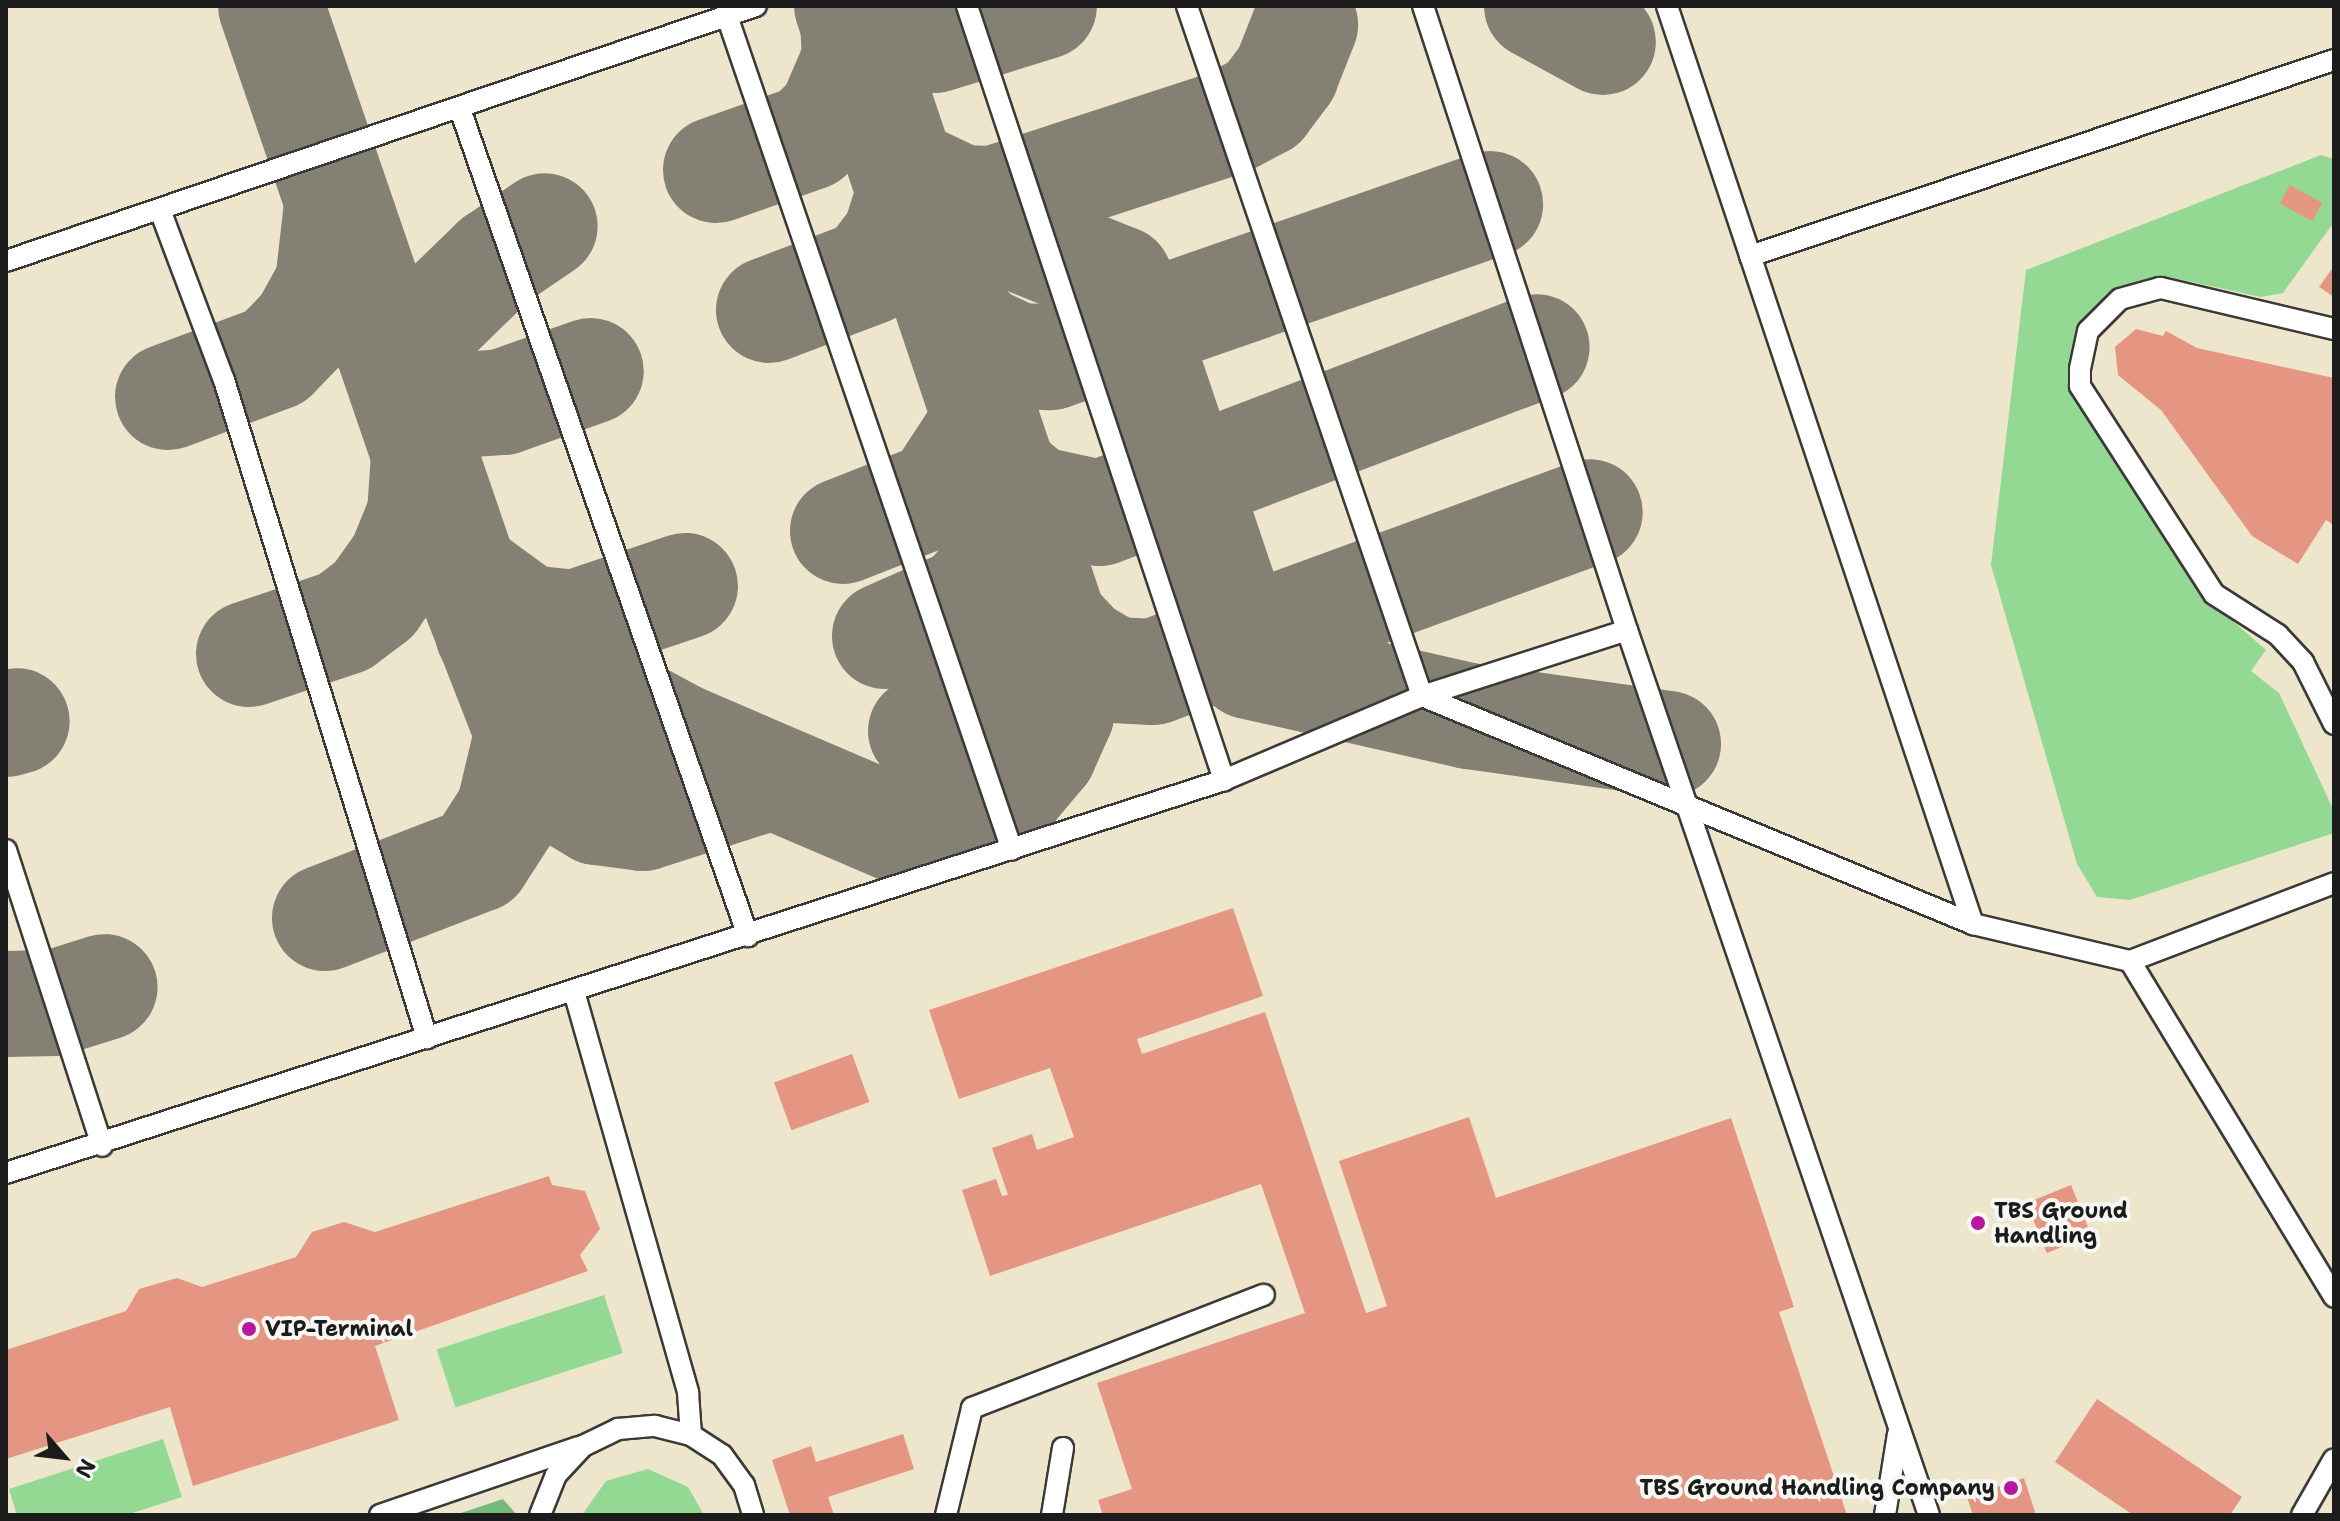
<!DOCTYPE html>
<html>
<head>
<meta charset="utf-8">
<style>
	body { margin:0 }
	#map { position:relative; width:2340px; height:1521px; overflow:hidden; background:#ede6cc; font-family:"Shantell Sans",sans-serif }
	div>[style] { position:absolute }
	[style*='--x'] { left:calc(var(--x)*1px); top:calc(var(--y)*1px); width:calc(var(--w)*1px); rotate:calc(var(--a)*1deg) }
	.green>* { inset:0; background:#93d993; transform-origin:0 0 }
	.forest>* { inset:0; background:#76b97d }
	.taxiway>* { height:106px; margin:-53px; padding:0 53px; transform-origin:53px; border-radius:53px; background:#848174 }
	.building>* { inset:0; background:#e59682; transform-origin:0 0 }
	.roads { filter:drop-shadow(2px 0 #3b3a36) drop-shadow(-2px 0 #3b3a36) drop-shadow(0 2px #3b3a36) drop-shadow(0 -2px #3b3a36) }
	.service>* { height:20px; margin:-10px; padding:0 10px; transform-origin:10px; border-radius:10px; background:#fff }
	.dots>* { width:22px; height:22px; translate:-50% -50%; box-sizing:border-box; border:4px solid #f6f6f2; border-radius:50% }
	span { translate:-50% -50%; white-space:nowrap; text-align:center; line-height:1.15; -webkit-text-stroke:8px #f6f6f2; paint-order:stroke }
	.poi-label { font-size:22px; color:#1c1c1c; font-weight:700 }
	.left { translate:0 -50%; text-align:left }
	.right { translate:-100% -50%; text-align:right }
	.frame { position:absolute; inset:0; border:8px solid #1c1c1c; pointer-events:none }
	.north { position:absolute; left:24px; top:1417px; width:80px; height:80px; -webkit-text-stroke:6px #f6f6f2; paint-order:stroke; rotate:118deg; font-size:22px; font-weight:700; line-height:32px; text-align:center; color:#1c1c1c }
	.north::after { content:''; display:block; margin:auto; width:28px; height:36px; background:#1c1c1c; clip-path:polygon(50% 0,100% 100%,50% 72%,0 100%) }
</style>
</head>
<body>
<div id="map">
	<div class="green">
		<i style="clip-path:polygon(2321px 155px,2334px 159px,2334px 222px,2283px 293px,2261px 297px,2169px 277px,2123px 287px,2084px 332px,2080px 386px,2197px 590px,2266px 650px,2251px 671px,2279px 693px,2334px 811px,2334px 833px,2130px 900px,2097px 897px,2077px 864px,1991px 565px,2026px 270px)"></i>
		<i style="left:604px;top:1295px;width:61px;height:176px;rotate:72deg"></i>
		<i style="clip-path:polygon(163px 1439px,182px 1497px,126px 1515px,17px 1515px,9px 1489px)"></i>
		<i style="clip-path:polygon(648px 1469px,688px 1487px,704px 1515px,582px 1515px,606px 1481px)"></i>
	</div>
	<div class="forest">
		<i style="clip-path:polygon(503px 1499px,517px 1515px,455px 1515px)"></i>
	</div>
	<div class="taxiway">
		<i style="--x:271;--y:6;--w:593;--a:71.11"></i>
		<i style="--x:463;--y:567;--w:231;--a:68.7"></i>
		<i style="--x:547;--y:782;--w:58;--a:31"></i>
		<i style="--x:597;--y:812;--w:46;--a:7.4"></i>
		<i style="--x:643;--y:818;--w:118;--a:-17.8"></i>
		<i style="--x:857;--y:6;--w:52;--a:35.5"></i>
		<i style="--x:899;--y:36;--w:36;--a:6"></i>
		<i style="--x:935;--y:40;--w:114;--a:-17.3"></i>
		<i style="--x:1537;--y:6;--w:75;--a:28.6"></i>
		<i style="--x:716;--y:170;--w:99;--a:-19.5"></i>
		<i style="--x:809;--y:137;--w:31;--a:-45"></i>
		<i style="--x:831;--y:115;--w:61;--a:-66.8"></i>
		<i style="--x:855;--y:59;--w:35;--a:-93"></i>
		<i style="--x:923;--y:180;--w:42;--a:25.3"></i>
		<i style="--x:961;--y:198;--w:33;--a:2"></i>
		<i style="--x:994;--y:199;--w:245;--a:-18.1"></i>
		<i style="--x:1227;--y:123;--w:41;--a:-27.8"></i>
		<i style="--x:1263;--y:104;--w:39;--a:-53"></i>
		<i style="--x:1286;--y:73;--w:52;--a:-68.4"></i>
		<i style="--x:948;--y:305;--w:45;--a:46.8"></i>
		<i style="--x:979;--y:338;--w:42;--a:25.3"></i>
		<i style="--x:1017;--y:356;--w:34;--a:2"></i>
		<i style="--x:1051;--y:357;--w:465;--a:-19.2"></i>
		<i style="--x:374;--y:310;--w:54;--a:19.4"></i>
		<i style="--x:425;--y:328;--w:98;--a:-44.2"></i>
		<i style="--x:495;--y:260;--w:60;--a:-34.2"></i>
		<i style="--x:769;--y:310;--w:107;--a:-20.8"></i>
		<i style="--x:869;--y:272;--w:43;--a:-52.6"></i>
		<i style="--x:895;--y:238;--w:46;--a:-72.3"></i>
		<i style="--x:909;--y:194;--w:227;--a:22"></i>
		<i style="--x:1119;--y:279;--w:408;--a:71.4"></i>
		<i style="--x:1249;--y:666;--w:226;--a:12.8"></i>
		<i style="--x:1469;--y:716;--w:201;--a:8"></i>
		<i style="--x:385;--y:342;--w:53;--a:50.3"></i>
		<i style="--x:419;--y:383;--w:47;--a:27.6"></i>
		<i style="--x:461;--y:405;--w:42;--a:-4.1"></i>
		<i style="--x:503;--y:402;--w:93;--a:-19.4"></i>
		<i style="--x:168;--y:397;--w:114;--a:-20.5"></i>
		<i style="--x:275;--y:357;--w:42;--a:-46"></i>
		<i style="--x:304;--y:327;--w:49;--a:-60.8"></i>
		<i style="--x:328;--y:284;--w:80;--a:-83.5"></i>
		<i style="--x:1003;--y:473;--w:41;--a:39.1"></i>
		<i style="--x:1035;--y:499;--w:66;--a:12.2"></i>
		<i style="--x:1100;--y:513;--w:467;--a:-20.8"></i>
		<i style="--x:843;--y:531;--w:101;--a:-21.5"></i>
		<i style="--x:937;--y:494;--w:87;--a:-56.7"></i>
		<i style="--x:474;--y:579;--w:66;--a:36.3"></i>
		<i style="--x:527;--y:618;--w:48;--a:5.9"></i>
		<i style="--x:575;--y:623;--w:116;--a:-18.6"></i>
		<i style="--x:1054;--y:622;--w:40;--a:47"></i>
		<i style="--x:1081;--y:651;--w:38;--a:30"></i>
		<i style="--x:1114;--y:670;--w:39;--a:3"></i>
		<i style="--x:1153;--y:672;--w:465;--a:-20.1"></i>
		<i style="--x:488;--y:633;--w:217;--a:28.3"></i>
		<i style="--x:679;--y:736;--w:246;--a:23.2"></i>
		<i style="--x:905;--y:833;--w:117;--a:-22.2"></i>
		<i style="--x:1013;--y:789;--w:48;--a:-50"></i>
		<i style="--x:1044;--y:752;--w:42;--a:-65.9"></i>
		<i style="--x:1061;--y:714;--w:46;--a:-85"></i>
		<i style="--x:1065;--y:668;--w:47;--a:-103.4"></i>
		<i style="--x:1054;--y:622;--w:650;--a:-108.57"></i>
		<i style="--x:885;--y:636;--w:89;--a:-24"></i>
		<i style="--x:966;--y:600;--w:39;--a:-50"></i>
		<i style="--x:991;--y:570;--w:71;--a:-72.1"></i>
		<i style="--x:249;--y:654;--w:100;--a:-18.6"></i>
		<i style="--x:344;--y:622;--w:38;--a:-37"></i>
		<i style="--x:374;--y:599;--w:47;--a:-54.6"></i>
		<i style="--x:401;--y:561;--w:51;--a:-68"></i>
		<i style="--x:420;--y:514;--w:59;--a:-86.1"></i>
		<i style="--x:6;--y:724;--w:11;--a:-15"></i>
		<i style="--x:921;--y:731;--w:98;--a:-23.4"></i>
		<i style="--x:1011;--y:692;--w:82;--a:-58.4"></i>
		<i style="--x:325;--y:918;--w:164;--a:-21.1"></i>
		<i style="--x:478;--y:859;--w:57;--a:-57.1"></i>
		<i style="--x:509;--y:811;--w:74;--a:-76.7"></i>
		<i style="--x:6;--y:1004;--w:48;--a:-1.2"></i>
		<i style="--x:54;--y:1003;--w:53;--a:-17.4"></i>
	</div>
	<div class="building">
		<i style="left:2290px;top:185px;width:37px;height:21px;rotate:29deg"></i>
		<i style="clip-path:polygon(2334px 266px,2334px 297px,2319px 287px)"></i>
		<i style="clip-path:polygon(2136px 329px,2163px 336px,2166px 331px,2197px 348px,2334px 378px,2334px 525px,2326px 520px,2298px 564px,2252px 536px,2161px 410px,2118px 375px,2115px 347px)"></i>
		<i style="clip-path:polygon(1233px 908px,1263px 996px,1137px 1039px,1142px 1054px,1265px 1012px,1366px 1313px,1387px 1306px,1339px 1161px,1469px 1117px,1496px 1198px,1731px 1118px,1794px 1307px,1779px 1312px,1847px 1515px,1103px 1515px,1098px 1500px,1132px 1489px,1097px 1383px,1305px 1313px,1261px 1184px,990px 1276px,962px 1190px,996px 1179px,1002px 1196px,1008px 1195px,992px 1148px,1032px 1134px,1037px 1150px,1074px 1137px,1050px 1068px,959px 1099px,929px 1010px)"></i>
		<i style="left:852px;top:1054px;width:51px;height:83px;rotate:70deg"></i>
		<i style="clip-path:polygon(549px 1176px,552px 1185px,585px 1191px,600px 1229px,580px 1255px,588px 1271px,375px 1346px,399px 1420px,193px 1486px,170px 1407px,6px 1459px,6px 1350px,126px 1311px,139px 1289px,177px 1278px,202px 1287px,296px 1257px,312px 1232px,344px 1222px,375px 1232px)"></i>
		<i style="left:2071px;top:1185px;width:54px;height:48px;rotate:68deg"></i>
		<i style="clip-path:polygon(2097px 1399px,2242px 1497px,2230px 1515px,2133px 1515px,2055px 1462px)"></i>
		<i style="clip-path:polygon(903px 1434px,914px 1469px,828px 1497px,834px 1515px,790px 1515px,772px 1460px,811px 1446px,816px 1462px)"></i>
		<i style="clip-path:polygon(2024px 1478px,2036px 1515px,1973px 1515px,1967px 1497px)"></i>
	</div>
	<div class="roads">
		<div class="service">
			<i style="--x:967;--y:6;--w:816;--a:71.63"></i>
			<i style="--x:1187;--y:6;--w:729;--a:71.19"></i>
			<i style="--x:1422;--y:696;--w:596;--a:22.48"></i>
			<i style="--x:1973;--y:924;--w:161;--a:13.3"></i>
			<i style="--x:2130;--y:961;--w:218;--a:-20.9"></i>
			<i style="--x:1667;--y:6;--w:968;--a:71.57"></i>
			<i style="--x:727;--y:16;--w:881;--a:71.13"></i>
			<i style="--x:460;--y:109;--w:876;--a:70.8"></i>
			<i style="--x:160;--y:210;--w:182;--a:69.4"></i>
			<i style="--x:224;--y:380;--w:689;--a:72.85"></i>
			<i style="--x:1750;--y:256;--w:616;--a:-18.55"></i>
			<i style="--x:6;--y:261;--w:792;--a:-18.78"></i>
			<i style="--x:2334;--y:329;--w:179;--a:-166.7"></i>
			<i style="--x:2160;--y:288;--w:41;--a:164.6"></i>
			<i style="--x:2120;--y:299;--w:45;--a:135"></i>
			<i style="--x:2088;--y:331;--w:39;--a:102"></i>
			<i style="--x:2080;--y:369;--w:17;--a:90"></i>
			<i style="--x:2080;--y:386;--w:247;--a:57.2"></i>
			<i style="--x:2214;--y:594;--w:76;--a:32.6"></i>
			<i style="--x:2278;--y:635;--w:37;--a:47"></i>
			<i style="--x:2303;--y:662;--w:69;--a:63.4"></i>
			<i style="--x:1627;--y:630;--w:935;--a:71.16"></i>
			<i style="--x:6;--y:850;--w:311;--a:72"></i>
			<i style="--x:2130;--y:961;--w:393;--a:58.7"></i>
			<i style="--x:575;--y:995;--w:414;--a:74.1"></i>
			<i style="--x:688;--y:1393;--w:42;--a:85.9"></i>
			<i style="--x:6;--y:1173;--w:1280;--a:-17.88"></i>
			<i style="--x:1224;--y:780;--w:215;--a:-23"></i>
			<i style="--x:1422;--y:696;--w:215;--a:-17.8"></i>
			<i style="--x:1627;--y:630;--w:656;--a:-108.1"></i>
			<i style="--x:380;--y:1515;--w:210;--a:-18.9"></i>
			<i style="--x:540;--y:1515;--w:43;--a:-68.2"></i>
			<i style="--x:556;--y:1475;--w:40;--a:-47"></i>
			<i style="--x:583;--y:1446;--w:39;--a:-26"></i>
			<i style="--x:618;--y:1429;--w:37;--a:-5"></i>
			<i style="--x:655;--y:1426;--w:37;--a:14"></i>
			<i style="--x:691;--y:1435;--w:37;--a:33"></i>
			<i style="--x:722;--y:1455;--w:37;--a:54"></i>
			<i style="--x:744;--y:1485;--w:31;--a:73"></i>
			<i style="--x:946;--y:1515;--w:110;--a:-76.3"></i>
			<i style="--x:972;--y:1408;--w:313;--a:-21.2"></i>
			<i style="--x:1052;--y:1515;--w:68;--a:-80.7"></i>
			<i style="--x:1885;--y:1515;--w:82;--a:-80.9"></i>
			<i style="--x:2302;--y:1515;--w:64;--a:-60.3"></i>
		</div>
	</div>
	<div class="dots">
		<i style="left:1978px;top:1223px;background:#b5179e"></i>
		<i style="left:249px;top:1329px;background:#b5179e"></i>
		<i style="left:2011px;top:1488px;background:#b5179e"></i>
	</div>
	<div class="poi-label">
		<span class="left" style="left:1994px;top:1223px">TBS Ground<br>Handling</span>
		<span class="left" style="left:265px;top:1329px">VIP-Terminal</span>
		<span class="right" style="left:1995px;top:1488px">TBS Ground Handling Company</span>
	</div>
	<div class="frame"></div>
	<div class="north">N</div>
</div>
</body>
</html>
